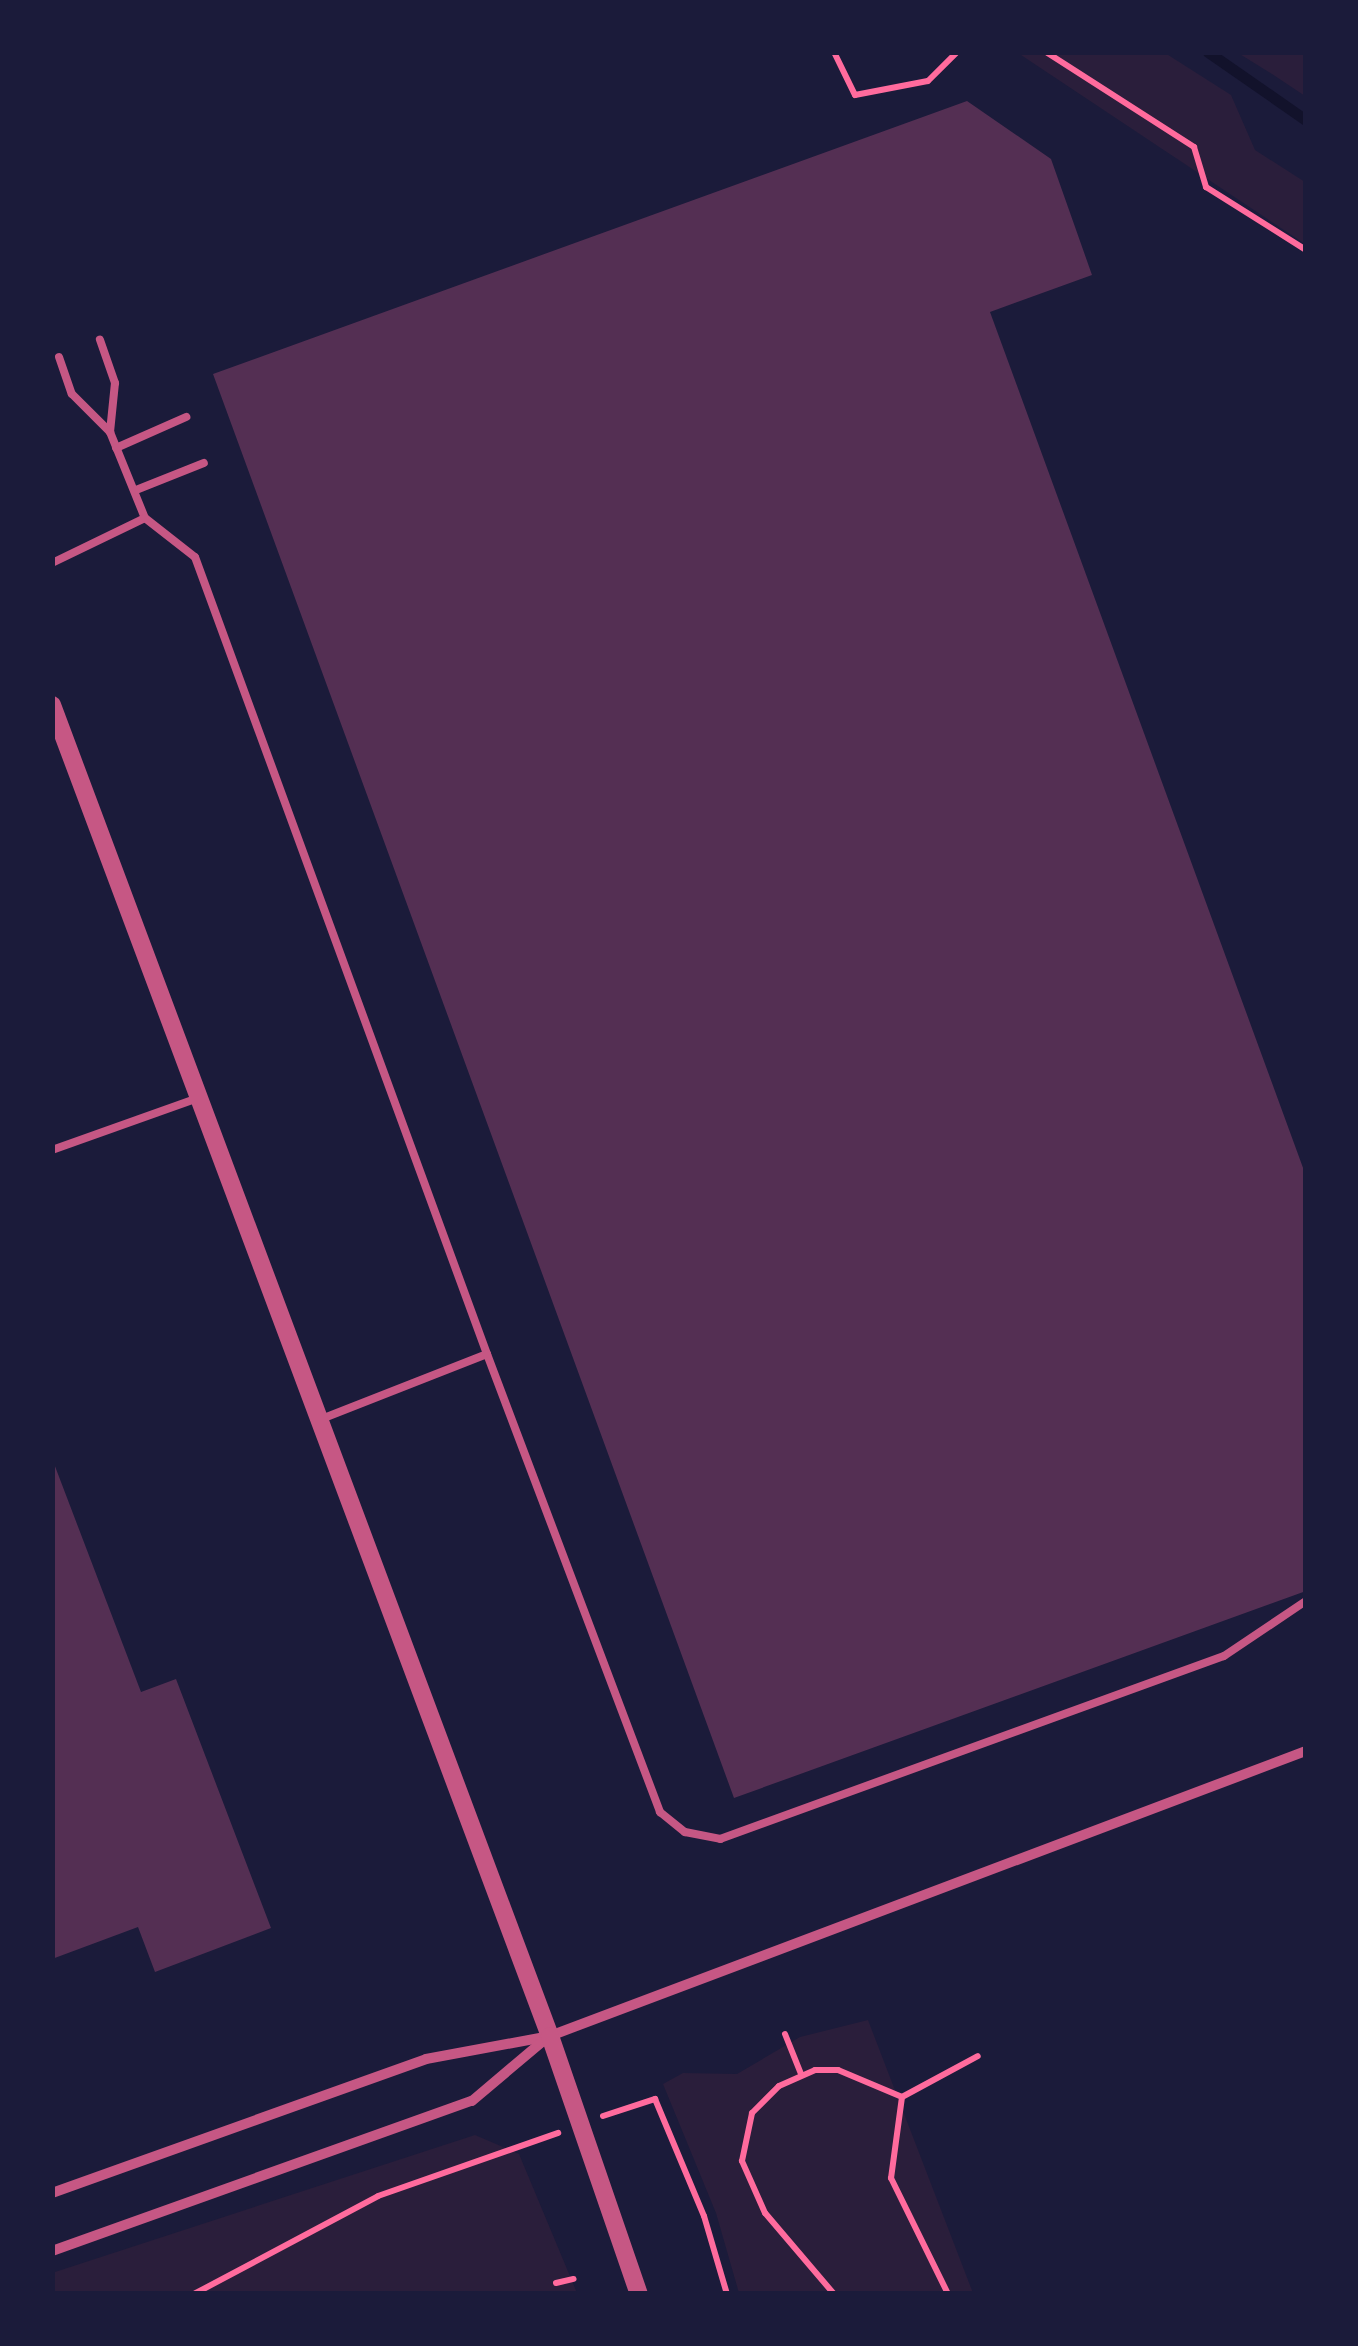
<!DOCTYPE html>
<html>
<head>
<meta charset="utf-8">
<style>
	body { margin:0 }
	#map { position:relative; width:1358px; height:2346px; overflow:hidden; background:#1b1b3a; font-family:Manrope,sans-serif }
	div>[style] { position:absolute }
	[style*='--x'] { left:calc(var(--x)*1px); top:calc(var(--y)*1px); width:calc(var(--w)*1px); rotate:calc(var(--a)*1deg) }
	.green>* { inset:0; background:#2a1e3b }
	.stream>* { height:11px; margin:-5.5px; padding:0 5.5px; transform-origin:5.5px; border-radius:5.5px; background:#12122b }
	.building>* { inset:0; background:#542f53 }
	.path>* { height:6px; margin:-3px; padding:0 3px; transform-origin:3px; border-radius:3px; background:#ff6b9d }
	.service>* { height:8px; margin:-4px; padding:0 4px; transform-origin:4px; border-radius:4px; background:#c65784 }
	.minor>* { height:10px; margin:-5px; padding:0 5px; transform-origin:5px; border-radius:5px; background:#c65784 }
	.tertiary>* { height:18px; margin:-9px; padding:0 9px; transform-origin:9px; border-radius:9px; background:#c65784 }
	span { translate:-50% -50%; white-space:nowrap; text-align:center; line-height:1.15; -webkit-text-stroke:8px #1b1b3a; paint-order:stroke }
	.frame { position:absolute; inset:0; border:55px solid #1b1b3a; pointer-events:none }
</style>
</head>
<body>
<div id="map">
	<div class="green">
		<i style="clip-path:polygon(1018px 53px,1165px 53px,1231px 95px,1255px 150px,1305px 182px,1305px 244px)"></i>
		<i style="clip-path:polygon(1238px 53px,1305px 53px,1305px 96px,1272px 74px)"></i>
		<i style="clip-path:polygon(868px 2020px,973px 2293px,739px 2293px,716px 2213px,663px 2084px,683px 2073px,737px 2074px,800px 2037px)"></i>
		<i style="clip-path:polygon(475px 2135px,519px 2154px,577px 2293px,53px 2294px,52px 2273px)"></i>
	</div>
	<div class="stream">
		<i style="--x:1208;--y:52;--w:119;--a:34.8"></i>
	</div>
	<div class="building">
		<i style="clip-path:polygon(967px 101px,1051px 159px,1092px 275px,990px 312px,1306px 1176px,1306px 1591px,734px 1798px,213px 374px)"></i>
		<i style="clip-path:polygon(53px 1461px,141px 1692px,176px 1679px,271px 1928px,155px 1972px,138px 1927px,52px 1959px)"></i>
	</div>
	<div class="path">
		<i style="--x:834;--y:52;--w:48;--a:64"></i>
		<i style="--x:855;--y:95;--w:74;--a:-10.9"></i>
		<i style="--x:928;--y:81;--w:41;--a:-45"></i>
		<i style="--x:1046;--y:52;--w:176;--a:32.7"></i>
		<i style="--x:1194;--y:147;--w:42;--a:73.3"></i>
		<i style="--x:1206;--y:187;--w:118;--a:32.2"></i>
		<i style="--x:785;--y:2034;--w:43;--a:68.2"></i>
		<i style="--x:902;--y:2097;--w:86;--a:-28.3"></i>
		<i style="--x:603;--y:2116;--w:55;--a:-18.1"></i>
		<i style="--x:655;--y:2099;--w:127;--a:67.3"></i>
		<i style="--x:704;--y:2216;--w:81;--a:73.6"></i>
		<i style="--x:556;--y:2283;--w:18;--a:-13"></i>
		<i style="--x:194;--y:2294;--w:208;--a:-28"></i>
		<i style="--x:378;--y:2196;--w:191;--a:-19.3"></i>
		<i style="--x:834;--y:2294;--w:106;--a:-130.4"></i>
		<i style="--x:765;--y:2213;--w:57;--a:-113.9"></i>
		<i style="--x:742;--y:2161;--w:49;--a:-78.2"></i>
		<i style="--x:752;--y:2113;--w:38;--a:-45"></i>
		<i style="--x:779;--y:2086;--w:39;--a:-24"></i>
		<i style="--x:815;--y:2070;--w:23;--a:0"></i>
		<i style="--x:838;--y:2070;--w:69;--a:22.9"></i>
		<i style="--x:902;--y:2097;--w:82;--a:97.7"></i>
		<i style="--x:891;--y:2178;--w:129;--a:63.8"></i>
	</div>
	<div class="service">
		<i style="--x:59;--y:357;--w:39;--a:71"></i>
		<i style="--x:72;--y:394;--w:54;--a:45"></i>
		<i style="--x:110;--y:432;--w:49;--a:-84.2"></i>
		<i style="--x:115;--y:383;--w:46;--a:-109.2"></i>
		<i style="--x:110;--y:432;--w:93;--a:67.9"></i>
		<i style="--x:116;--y:448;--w:77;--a:-23.9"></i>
		<i style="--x:136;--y:490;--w:73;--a:-21.7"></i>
		<i style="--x:52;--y:563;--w:103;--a:-25.8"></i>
		<i style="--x:145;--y:518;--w:63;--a:38"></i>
		<i style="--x:195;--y:557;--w:849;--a:69.88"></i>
		<i style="--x:487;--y:1354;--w:180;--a:158.6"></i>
		<i style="--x:52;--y:1150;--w:155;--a:-19.6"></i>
		<i style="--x:487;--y:1354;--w:490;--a:69.3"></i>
		<i style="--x:660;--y:1812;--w:32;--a:39"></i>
		<i style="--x:685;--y:1832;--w:36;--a:11"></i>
		<i style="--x:720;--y:1839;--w:536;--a:-19.96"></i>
		<i style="--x:1224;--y:1656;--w:99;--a:-33.9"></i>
	</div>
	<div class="minor">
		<i style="--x:52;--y:2193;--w:397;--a:-19.7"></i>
		<i style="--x:426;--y:2059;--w:126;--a:-10.5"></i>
		<i style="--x:550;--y:2036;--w:808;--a:-20.66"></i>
		<i style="--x:52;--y:2251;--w:446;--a:-19.7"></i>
		<i style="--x:472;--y:2101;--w:101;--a:-40.2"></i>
	</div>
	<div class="tertiary">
		<i style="--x:52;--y:705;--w:1421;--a:69.49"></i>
		<i style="--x:550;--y:2036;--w:273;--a:71"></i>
	</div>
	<div class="frame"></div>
</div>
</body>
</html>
